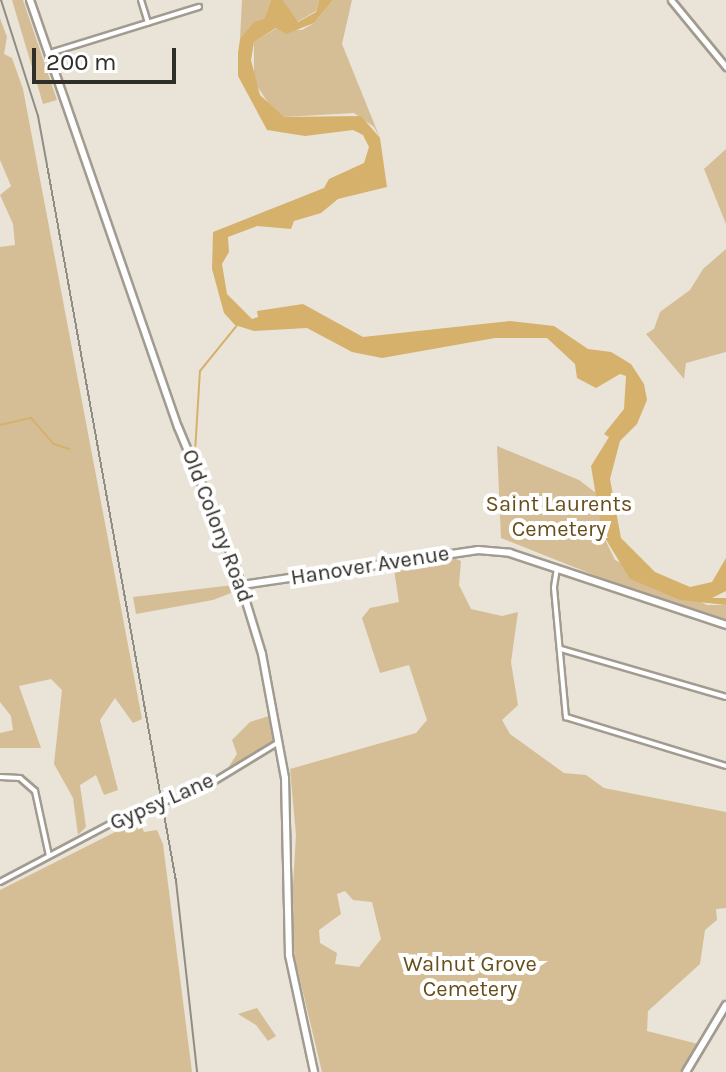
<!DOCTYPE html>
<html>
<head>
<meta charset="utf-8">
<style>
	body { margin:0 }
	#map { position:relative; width:726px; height:1072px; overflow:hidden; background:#eae3d8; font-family:Karla,sans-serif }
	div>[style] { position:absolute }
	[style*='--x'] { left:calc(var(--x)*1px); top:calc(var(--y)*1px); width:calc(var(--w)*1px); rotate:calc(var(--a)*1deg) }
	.green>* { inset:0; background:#d5be95 }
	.water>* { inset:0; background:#d6b16c }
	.stream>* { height:2px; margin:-1px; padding:0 1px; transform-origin:1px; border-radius:1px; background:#d6b16c }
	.roads { filter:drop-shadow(2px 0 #a19b90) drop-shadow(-2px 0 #a19b90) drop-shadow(0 2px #a19b90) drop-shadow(0 -2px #a19b90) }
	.minor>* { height:4px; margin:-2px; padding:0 2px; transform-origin:2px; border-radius:2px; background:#fff }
	.tertiary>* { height:5px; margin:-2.5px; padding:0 2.5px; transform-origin:2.5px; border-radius:2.5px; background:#fff }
	.secondary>* { height:6px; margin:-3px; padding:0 3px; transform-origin:3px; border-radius:3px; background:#fff }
	.rail>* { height:2px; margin:-1px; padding:0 1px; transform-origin:1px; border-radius:1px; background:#918c84 }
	span { translate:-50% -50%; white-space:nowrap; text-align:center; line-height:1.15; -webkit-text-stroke:8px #fff; paint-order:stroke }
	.park-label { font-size:22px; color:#674e1a }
	.street-label { font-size:22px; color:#302e29 }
	.scale { position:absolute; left:32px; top:48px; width:144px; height:36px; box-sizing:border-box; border:4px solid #302e29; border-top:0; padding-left:10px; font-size:24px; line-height:28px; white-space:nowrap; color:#302e29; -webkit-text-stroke:6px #fff; paint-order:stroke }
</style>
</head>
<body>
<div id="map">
	<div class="green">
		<i style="clip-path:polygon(12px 0,23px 0,57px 100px,43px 104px)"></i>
		<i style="clip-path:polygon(242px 0,271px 0,264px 19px,240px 39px)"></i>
		<i style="clip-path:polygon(283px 0,319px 0,316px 11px,297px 22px)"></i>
		<i style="clip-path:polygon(333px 0,352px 0,342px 44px,380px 138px,374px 127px,354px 113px,284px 117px,274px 112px,254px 81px,254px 42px,277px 28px,302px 30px,314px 23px)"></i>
		<i style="clip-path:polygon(0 18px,7px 37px,4px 54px,12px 58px,23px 89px,142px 719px,133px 723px,115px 698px,100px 720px,118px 790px,104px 795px,96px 775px,80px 785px,86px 827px,78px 835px,73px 798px,54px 764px,62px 690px,51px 679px,19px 686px,41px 748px,0 748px,0 733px,13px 730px,11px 716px,0 702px,0 247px,15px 245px,13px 224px,0 195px,11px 186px,0 160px)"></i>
		<i style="clip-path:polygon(726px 149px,726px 224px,704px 169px)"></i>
		<i style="clip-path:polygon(726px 249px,726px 352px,686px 363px,684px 379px,646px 334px,654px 329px,660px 312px,690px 290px,703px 269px)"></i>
		<i style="clip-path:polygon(497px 446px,579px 480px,596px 493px,602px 533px,615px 560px,707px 605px,726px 605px,726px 619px,624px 587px,501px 538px)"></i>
		<i style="clip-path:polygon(evenodd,450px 557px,461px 561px,459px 585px,471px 609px,502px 616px,518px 612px,511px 662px,518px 705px,502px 720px,510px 734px,564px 773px,586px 775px,604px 788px,726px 812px,726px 908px,716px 909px,717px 920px,705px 930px,700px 964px,648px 1011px,647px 1031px,698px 1044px,681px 1072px,322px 1072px,295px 959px,291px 920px,296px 835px,290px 769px,416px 733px,427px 720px,409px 665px,380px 673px,362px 618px,370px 608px,399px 602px,394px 570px,450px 557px,345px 891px,353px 900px,372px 902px,381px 939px,359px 967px,335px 964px,337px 953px,320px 943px,319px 930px,341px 914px,337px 894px,345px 891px)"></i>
		<i style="clip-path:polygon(233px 585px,236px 591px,213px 600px,136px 614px,133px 597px)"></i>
		<i style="clip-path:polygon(272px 715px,273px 741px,228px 768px,237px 754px,232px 740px,250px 722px)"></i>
		<i style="clip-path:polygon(139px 820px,144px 832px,157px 830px,163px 844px,192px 1072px,0 1072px,0 890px)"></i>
		<i style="clip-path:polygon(257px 1008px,276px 1036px,268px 1041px,256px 1025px,238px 1014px)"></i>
	</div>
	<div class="water">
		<i style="clip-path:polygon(271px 0,283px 0,298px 22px,316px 12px,319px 0,333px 0,314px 23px,286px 34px,276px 28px,254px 42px,251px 60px,260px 95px,284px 117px,361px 116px,380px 138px,387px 187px,338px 199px,321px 213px,294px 221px,291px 229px,257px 226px,228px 237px,229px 252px,222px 264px,227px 294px,252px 319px,258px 317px,257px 311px,303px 304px,363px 337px,510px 321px,554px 326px,588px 349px,611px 352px,631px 364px,644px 384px,647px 400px,637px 424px,620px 441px,610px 479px,621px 538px,655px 572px,690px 587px,712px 582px,726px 558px,726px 591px,712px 598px,726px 598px,726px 605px,680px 600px,630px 579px,602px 533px,591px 466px,609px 437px,604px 434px,624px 409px,626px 376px,620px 374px,596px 388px,577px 378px,575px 364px,547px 338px,495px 338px,382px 358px,352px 352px,307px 328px,254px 331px,235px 325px,224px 313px,212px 269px,213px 232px,324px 188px,329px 179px,364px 163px,369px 147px,363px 135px,353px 130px,305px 136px,267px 130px,238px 76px,238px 53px,240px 39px,254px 22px,264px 19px)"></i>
	</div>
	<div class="stream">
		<i style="--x:0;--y:425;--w:32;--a:-13"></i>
		<i style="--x:31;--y:418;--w:35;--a:49"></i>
		<i style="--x:54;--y:444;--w:16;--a:18"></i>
		<i style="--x:195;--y:452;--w:81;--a:-86.5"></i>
		<i style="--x:200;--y:371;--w:60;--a:-51"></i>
	</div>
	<div class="roads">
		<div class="minor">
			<i style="--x:141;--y:0;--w:24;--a:73"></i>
			<i style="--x:50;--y:53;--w:156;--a:-17.2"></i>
			<i style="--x:557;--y:568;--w:20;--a:99"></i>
			<i style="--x:554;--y:588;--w:130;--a:84.7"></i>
			<i style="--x:566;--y:717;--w:167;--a:17"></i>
			<i style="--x:561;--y:649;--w:172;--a:16.2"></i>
			<i style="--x:0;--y:777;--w:20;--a:3"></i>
			<i style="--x:20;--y:778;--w:20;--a:41"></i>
			<i style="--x:35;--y:791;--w:66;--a:77.8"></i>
			<i style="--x:0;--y:882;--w:150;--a:-27.8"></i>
			<i style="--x:133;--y:812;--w:71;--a:-18.2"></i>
			<i style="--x:200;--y:790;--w:92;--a:-31.3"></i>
		</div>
		<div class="tertiary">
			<i style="--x:671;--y:0;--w:87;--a:50.6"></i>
		</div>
		<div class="secondary">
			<i style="--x:30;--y:0;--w:452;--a:70.9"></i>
			<i style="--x:178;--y:427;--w:143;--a:67.4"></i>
			<i style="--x:233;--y:559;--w:99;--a:73"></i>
			<i style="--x:262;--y:654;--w:126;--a:79.5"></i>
			<i style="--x:285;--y:778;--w:177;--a:88.7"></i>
			<i style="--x:289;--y:955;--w:120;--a:77.9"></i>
			<i style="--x:242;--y:585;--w:239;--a:-8.4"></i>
			<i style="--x:478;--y:550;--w:32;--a:5"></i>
			<i style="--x:510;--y:553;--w:228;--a:18.4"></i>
			<i style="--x:686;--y:1072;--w:78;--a:-59.2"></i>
		</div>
	</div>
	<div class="rail">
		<i style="--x:1;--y:0;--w:122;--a:72.3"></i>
		<i style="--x:38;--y:116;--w:50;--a:79.6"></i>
		<i style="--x:47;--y:165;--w:728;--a:79.79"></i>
		<i style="--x:176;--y:881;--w:192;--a:83.7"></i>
	</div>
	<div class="park-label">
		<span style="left:559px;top:517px">Saint Laurents<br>Cemetery</span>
		<span style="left:470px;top:977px">Walnut Grove<br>Cemetery</span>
	</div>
	<div class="street-label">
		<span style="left:217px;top:526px;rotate:69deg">Old Colony Road</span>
		<span style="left:370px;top:566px;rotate:-9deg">Hanover Avenue</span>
		<span style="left:162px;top:802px;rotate:-24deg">Gypsy Lane</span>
	</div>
	<div class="scale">200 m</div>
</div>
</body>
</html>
